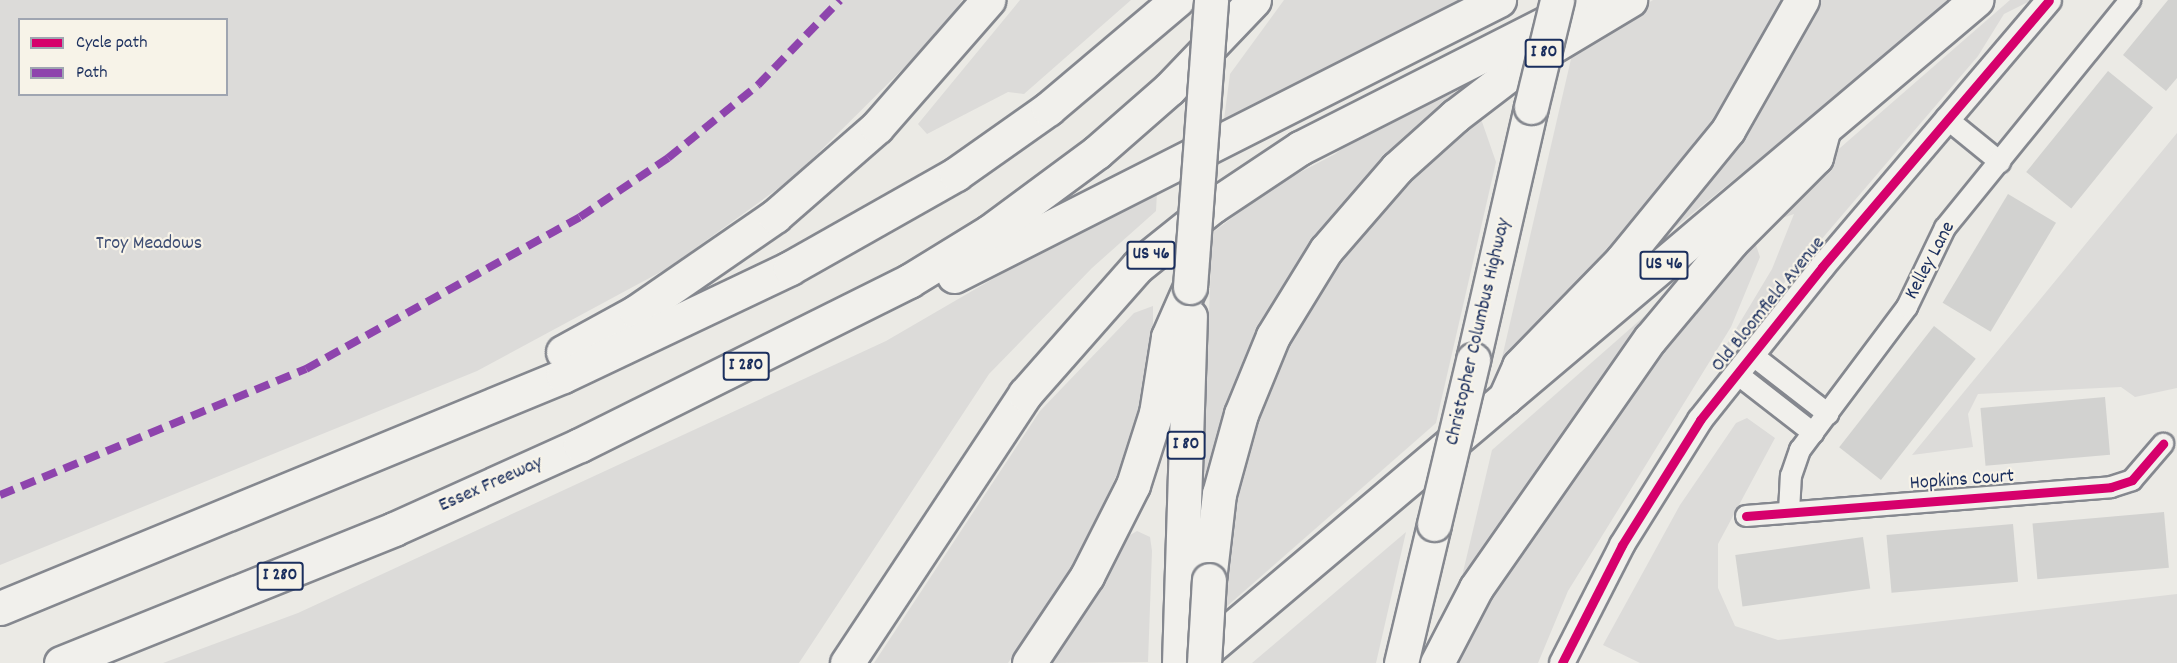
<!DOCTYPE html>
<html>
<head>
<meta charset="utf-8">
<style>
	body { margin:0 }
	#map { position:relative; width:2177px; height:663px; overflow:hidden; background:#ebeae5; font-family:Dekko,sans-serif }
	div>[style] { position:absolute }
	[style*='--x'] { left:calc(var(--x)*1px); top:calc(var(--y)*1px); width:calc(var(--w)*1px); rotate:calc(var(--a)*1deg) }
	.green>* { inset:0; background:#dcdbd9 }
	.building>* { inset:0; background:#d2d2d0; transform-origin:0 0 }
	.roads { filter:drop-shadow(2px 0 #85888f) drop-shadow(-2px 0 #85888f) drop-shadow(0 2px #85888f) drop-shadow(0 -2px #85888f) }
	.minor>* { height:20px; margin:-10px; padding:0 10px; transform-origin:10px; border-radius:10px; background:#f1f0ec }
	.tertiary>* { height:24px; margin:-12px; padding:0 12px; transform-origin:12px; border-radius:12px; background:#f1f0ec }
	.trunk>* { height:33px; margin:-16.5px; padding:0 16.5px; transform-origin:16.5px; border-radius:16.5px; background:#f1f0ec }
	.motorway>* { height:33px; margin:-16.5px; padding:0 16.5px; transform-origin:16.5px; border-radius:16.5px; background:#f1f0ec }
	.bridges { filter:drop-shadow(2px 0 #85888f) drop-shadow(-2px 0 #85888f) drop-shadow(0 2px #85888f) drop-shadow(0 -2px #85888f) }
	.motorway-bridge>* { height:33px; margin:-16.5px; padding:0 16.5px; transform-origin:16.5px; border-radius:16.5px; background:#f1f0ec }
	.quiet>* { height:8px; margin-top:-4px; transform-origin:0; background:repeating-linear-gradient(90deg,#8e44ad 0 15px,transparent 0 23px) }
	.cycleway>* { height:9px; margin:-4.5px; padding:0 4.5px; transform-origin:4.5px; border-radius:4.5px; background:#d6006c }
	span { translate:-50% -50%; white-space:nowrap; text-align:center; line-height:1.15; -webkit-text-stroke:4.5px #f7f3e8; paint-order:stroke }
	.shield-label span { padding:2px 4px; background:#f7f3e8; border:2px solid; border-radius:4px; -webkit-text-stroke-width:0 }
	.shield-label { font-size:18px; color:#1b2f5e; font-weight:700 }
	.park-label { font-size:20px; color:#3f4f75 }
	.street-label { font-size:20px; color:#1b2f5e }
	.legend { position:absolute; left:18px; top:18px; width:210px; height:78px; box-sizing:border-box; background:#f7f3e8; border:2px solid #9fa5b1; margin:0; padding:8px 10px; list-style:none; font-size:18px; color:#1b2f5e }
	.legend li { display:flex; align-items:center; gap:12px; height:30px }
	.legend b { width:30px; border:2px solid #9fa5b1 }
</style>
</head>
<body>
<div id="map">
	<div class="green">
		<i style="clip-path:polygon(evenodd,0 0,962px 0,944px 28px,794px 177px,668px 268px,477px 371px,0 565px,0 0,20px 20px,226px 20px,226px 94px,20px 94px,20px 20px)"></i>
		<i style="clip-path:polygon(1020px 0,1131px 0,1024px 94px,1008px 92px,927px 134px,918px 124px)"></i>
		<i style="clip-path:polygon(1284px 0,1478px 0,1223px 127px,1230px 74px)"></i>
		<i style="clip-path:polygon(1653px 0,1784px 0,1716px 130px,1573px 294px,1501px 362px,1574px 46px)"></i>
		<i style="clip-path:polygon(1816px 0,1955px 0,1656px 243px)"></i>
		<i style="clip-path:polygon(2010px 0,2032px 0,2004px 14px,1978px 56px,1715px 364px,1772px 269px,1794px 214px,1759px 226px,1825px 161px)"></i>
		<i style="clip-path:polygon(1470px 86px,1378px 172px,1371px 170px,1280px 294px,1256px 337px,1201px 527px,1212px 233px,1274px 186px,1335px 154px,1368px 129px)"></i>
		<i style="clip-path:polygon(1480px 116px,1496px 162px,1436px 423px,1217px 615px,1228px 520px,1253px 420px,1300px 319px,1348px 244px,1407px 178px)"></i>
		<i style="clip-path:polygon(2177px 133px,2177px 388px,2135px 397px,2121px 387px,1978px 394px,1968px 414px,1973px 447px,1912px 455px)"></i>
		<i style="clip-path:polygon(1157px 192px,1156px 211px,1092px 268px,989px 374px,799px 663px,163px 663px,298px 613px,886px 341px,1058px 241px)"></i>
		<i style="clip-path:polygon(1754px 239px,1760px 257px,1731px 327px,1568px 591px,1538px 663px,1456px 663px,1478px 614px,1683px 319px)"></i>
		<i style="clip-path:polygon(1153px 306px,1153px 351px,1135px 434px,1076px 565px,1008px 663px,874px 663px,1040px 411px,1134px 313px)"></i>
		<i style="clip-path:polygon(1656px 306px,1459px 589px,1492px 450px)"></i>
		<i style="clip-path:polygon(1747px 418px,1775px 438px,1718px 544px,1718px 588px,1735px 626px,1778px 640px,2177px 594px,2177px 663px,1640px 663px,1603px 645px,1680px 505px,1736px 423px)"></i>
		<i style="clip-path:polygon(1137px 531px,1150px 537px,1152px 551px,1148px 662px,1050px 663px,1125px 538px)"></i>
		<i style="clip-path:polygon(1406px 532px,1376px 663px,1252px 663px)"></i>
	</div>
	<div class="building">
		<i style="clip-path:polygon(2168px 0,2177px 0,2177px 78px,2166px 91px,2123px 55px)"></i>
		<i style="left:2108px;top:71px;width:58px;height:130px;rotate:39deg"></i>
		<i style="left:2008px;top:194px;width:56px;height:127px;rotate:31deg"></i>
		<i style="left:1934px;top:326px;width:53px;height:154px;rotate:38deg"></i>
		<i style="left:2105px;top:397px;width:58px;height:125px;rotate:85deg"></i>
		<i style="left:2164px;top:512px;width:56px;height:132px;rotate:85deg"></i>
		<i style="left:2013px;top:524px;width:58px;height:127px;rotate:85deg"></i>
		<i style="left:1863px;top:537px;width:52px;height:129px;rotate:82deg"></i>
	</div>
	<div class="roads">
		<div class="minor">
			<i style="--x:1946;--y:118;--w:70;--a:39.2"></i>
			<i style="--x:1751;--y:354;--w:98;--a:37.9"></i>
			<i style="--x:1736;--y:373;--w:98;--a:37.9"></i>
			<i style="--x:1789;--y:512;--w:36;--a:-87"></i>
			<i style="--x:1791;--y:476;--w:28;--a:-71"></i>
			<i style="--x:1800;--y:450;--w:179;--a:-53.2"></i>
			<i style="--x:1907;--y:307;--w:88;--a:-64.3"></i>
			<i style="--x:1945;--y:228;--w:294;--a:-50.9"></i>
			<i style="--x:1746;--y:516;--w:366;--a:-4.5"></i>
			<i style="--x:2111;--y:487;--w:22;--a:-18"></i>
			<i style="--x:2132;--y:480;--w:48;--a:-49.3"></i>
		</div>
		<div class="tertiary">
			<i style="--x:1562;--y:663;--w:132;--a:-63"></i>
			<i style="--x:1622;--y:545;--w:147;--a:-58"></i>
			<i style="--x:1700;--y:420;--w:196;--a:-51.4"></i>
			<i style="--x:1822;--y:267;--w:350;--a:-49.6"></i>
		</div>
		<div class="trunk">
			<i style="--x:847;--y:663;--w:323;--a:-56.5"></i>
			<i style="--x:1025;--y:394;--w:171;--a:-48.6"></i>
			<i style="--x:1138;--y:266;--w:96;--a:-38.7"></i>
			<i style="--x:1213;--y:206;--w:105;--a:-33.7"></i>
			<i style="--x:1300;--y:148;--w:327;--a:-26.9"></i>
			<i style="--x:1191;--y:663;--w:1028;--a:-40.18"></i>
		</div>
		<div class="motorway">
			<i style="--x:954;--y:276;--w:611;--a:-26.86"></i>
			<i style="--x:563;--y:352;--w:83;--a:-28.7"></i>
			<i style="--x:636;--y:312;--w:169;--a:-34.6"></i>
			<i style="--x:775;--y:216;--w:135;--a:-41.1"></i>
			<i style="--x:877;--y:127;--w:169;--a:-48.8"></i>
			<i style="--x:1473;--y:360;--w:260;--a:-77.1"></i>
			<i style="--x:1505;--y:398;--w:35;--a:-66"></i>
			<i style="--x:1519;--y:366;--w:148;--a:-45.8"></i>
			<i style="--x:1622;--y:260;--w:168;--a:-50.8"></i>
			<i style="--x:1728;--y:130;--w:150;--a:-60.4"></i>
			<i style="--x:1209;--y:580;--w:87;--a:-83.4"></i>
			<i style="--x:1219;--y:494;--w:83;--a:-74.6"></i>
			<i style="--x:1241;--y:414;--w:84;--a:-67.7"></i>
			<i style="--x:1273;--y:336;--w:101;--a:-58.4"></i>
			<i style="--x:1326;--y:250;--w:108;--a:-49.1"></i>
			<i style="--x:1397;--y:168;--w:78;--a:-41.9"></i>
			<i style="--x:1455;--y:116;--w:86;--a:-37.4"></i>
			<i style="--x:1523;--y:64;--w:125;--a:-30.9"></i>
			<i style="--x:0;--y:608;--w:609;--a:-22.4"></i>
			<i style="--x:563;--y:376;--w:251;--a:-25.4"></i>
			<i style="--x:790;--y:268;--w:191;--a:-29.5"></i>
			<i style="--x:956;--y:174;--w:113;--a:-35.2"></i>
			<i style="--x:1048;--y:109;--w:169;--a:-40.2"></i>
			<i style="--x:61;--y:663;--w:359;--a:-21.9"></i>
			<i style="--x:394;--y:529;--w:204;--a:-24.3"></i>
			<i style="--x:580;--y:445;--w:368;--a:-26.5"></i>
			<i style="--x:909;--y:281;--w:94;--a:-31.5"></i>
			<i style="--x:989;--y:232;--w:134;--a:-36.5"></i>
			<i style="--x:1097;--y:152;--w:96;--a:-41.2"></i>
			<i style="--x:1169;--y:89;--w:123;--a:-46.3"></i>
			<i style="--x:1029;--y:663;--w:105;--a:-56.3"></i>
			<i style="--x:1087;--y:576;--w:102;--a:-63.2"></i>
			<i style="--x:1133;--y:485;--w:76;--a:-72.3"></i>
			<i style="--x:1156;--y:413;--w:77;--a:-81"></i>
			<i style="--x:1168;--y:337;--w:55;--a:-66.3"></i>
			<i style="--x:1179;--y:663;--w:347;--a:-88.2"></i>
			<i style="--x:1401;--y:663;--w:143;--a:-76.6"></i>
			<i style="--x:1437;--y:663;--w:85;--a:-62.5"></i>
			<i style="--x:1476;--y:588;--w:304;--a:-55.1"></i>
			<i style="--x:1650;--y:339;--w:126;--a:-50.1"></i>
			<i style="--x:1731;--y:242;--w:120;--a:-45"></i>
			<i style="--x:1816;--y:157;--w:27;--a:-75"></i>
		</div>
	</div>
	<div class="bridges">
		<div class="motorway-bridge">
			<i style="--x:1531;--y:107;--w:110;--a:-76.3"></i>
			<i style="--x:1190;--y:287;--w:288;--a:-85.8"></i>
			<i style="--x:1434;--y:524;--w:169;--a:-76.6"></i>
			<i style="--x:1204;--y:663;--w:83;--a:-86.6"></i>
		</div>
	</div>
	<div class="quiet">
		<i style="--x:0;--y:495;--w:331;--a:-22.4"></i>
		<i style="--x:306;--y:369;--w:313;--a:-29"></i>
		<i style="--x:580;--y:217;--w:106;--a:-33.8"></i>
		<i style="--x:668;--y:158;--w:116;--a:-39"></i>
		<i style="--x:758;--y:85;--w:118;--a:-46"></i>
	</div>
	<div class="cycleway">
		<i style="--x:1746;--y:516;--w:366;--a:-4.5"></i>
		<i style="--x:2111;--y:487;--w:22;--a:-18"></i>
		<i style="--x:2132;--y:480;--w:48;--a:-49.3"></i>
		<i style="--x:1562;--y:663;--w:132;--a:-63"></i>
		<i style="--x:1622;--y:545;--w:147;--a:-58"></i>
		<i style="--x:1700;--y:420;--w:196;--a:-51.4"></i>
		<i style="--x:1822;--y:267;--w:350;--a:-49.6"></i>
	</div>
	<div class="shield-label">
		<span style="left:1544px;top:53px">I 80</span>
		<span style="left:1151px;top:255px">US 46</span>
		<span style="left:1664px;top:265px">US 46</span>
		<span style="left:746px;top:366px">I 280</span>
		<span style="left:1186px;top:445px">I 80</span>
		<span style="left:280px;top:576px">I 280</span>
	</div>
	<div class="park-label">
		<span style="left:149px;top:244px">Troy Meadows</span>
	</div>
	<div class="street-label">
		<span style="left:1931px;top:261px;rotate:-62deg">Kelley Lane</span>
		<span style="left:1769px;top:305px;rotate:-51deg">Old Bloomfield Avenue</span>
		<span style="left:1479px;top:332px;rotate:-77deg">Christopher Columbus Highway</span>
		<span style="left:1962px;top:481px;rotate:-4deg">Hopkins Court</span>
		<span style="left:491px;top:485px;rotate:-24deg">Essex Freeway</span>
	</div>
	<ul class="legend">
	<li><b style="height:8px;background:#d6006c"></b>Cycle path</li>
	<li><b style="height:8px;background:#8e44ad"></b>Path</li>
	</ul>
</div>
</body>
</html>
